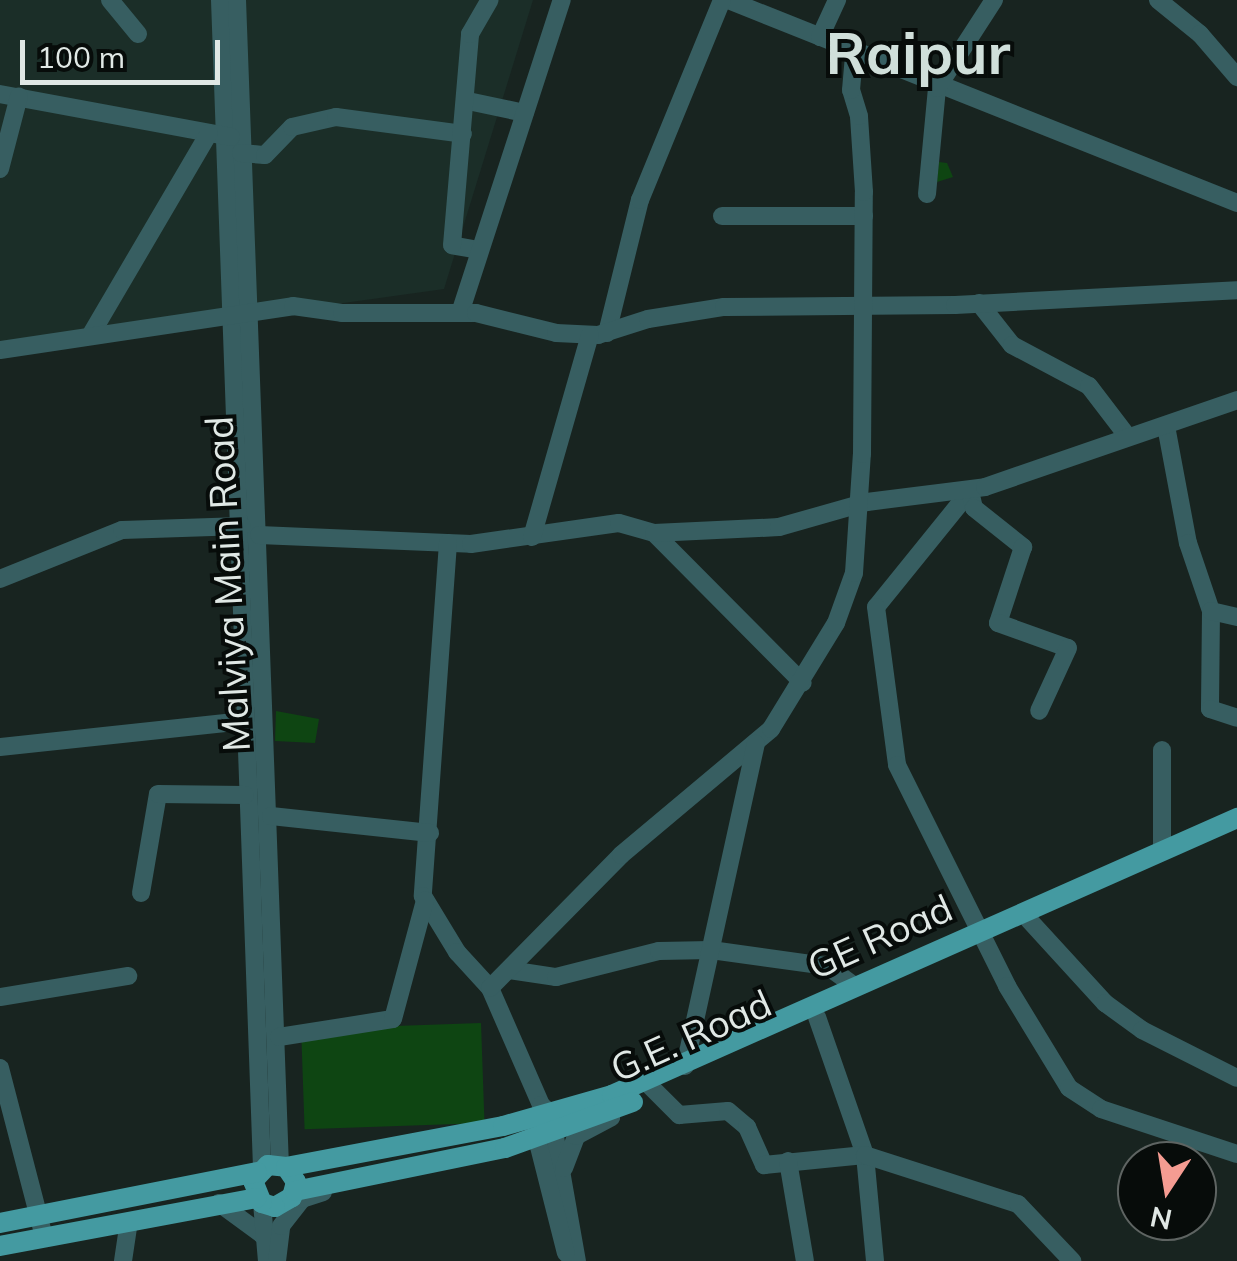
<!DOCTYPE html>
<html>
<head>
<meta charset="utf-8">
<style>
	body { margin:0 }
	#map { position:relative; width:1237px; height:1261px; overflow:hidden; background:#182420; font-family:Mulish,sans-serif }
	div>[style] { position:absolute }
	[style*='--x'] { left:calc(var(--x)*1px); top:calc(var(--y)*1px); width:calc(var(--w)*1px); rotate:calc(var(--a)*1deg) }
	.built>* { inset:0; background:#1b2e28 }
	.building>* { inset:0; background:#0e4512; transform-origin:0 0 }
	.minor>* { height:18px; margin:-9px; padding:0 9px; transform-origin:9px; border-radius:9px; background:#375e61 }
	.major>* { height:20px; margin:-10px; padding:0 10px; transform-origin:10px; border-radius:10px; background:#449aa1 }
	span { translate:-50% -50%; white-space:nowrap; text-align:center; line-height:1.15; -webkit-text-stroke:8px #070c0a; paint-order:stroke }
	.street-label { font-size:38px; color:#e0e8e5 }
	.town-label { font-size:58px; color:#d0dfda; font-weight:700 }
	.north { position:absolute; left:1117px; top:1141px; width:100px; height:100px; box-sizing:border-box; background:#070c0a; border:2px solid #5e6462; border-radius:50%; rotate:192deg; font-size:28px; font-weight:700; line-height:40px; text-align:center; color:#e0e8e5 }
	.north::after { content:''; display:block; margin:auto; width:35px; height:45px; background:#f59c92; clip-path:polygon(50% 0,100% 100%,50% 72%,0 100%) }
	.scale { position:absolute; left:20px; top:40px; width:200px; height:45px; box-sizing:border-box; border:5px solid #e0e8e5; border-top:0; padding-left:12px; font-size:30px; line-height:35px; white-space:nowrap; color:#e0e8e5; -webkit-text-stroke:8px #070c0a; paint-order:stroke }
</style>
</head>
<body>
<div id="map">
	<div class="built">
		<i style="clip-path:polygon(0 0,533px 0,444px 289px,0 351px)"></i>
	</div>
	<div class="building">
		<i style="clip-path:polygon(939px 162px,947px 163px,953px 177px,937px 182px)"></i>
		<i style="clip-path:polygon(276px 711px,319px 719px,315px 743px,275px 741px)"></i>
		<i style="left:481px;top:1023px;width:100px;height:180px;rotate:88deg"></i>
	</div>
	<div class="minor">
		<i style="--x:110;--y:0;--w:44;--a:50.5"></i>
		<i style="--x:220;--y:0;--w:1169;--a:87.94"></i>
		<i style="--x:237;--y:0;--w:1166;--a:87.89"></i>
		<i style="--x:728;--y:0;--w:548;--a:21.74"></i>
		<i style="--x:1158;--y:0;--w:54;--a:39"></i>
		<i style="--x:1200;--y:34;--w:57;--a:49.3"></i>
		<i style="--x:820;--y:37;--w:41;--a:-65.3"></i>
		<i style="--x:0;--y:94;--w:235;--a:10.5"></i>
		<i style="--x:468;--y:101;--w:58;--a:11.9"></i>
		<i style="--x:241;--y:153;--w:24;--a:5"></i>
		<i style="--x:265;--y:155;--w:39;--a:-46"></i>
		<i style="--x:292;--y:127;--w:45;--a:-12.8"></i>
		<i style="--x:336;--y:117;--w:128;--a:7.6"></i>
		<i style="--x:0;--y:169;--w:75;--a:-75.4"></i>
		<i style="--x:927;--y:194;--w:106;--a:-84.6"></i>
		<i style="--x:937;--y:88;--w:105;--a:-57.1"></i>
		<i style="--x:722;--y:216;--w:142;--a:0"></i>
		<i style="--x:479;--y:250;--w:27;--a:-170"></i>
		<i style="--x:452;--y:245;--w:212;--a:-85.1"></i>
		<i style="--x:470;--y:34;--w:39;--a:-60"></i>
		<i style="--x:979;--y:303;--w:53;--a:51.8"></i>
		<i style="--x:1012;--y:345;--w:87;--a:28"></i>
		<i style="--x:1089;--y:386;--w:64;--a:52.6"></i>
		<i style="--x:460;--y:313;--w:329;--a:-72"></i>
		<i style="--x:607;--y:333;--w:137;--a:-76.1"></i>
		<i style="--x:640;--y:200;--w:216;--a:-67.7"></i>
		<i style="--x:90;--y:336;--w:235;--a:-59.6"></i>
		<i style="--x:0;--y:350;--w:296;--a:-8.5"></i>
		<i style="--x:293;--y:306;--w:49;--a:8.1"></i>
		<i style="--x:342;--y:313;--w:134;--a:0"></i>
		<i style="--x:476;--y:313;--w:82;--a:14"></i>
		<i style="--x:556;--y:333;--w:42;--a:2.7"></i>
		<i style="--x:598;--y:335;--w:52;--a:-17.7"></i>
		<i style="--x:648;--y:319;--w:77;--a:-9"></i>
		<i style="--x:724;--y:307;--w:231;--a:-0.5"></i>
		<i style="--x:955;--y:305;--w:282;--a:-3"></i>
		<i style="--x:1166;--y:426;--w:119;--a:79.4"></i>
		<i style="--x:1188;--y:543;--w:72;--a:71.3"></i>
		<i style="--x:1211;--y:611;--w:98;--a:90.6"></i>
		<i style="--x:1210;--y:709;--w:28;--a:18"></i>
		<i style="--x:970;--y:491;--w:149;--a:129"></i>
		<i style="--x:876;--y:607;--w:159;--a:82.4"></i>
		<i style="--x:897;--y:765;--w:247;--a:63.5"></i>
		<i style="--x:1007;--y:986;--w:119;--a:58.7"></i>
		<i style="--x:1069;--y:1088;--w:38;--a:33"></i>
		<i style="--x:1101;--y:1109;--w:143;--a:18.3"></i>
		<i style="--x:970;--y:491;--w:17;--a:77"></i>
		<i style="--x:974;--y:508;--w:63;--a:38.5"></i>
		<i style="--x:1023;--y:547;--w:80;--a:108.2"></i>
		<i style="--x:998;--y:623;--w:74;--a:19.7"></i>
		<i style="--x:1068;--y:648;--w:69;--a:114.7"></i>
		<i style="--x:654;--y:533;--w:211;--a:45.2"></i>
		<i style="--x:259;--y:535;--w:212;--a:2.4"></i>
		<i style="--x:471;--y:544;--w:149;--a:-8.1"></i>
		<i style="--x:619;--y:523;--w:36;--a:16"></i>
		<i style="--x:654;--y:533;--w:125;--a:-2.7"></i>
		<i style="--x:779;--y:527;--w:91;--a:-15.9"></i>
		<i style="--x:867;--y:502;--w:119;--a:-7.2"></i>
		<i style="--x:985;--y:487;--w:267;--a:-19"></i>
		<i style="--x:532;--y:537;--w:210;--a:-74"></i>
		<i style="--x:448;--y:543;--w:354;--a:94.1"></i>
		<i style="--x:423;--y:896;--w:66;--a:58.7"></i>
		<i style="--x:457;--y:952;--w:49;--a:47.5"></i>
		<i style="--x:490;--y:988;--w:128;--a:66.4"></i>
		<i style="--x:541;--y:1105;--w:13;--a:42"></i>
		<i style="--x:551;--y:1114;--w:149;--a:80"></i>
		<i style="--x:0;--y:579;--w:131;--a:-21.9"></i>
		<i style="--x:122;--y:530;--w:120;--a:-1.9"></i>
		<i style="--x:1211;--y:611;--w:27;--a:13"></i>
		<i style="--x:0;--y:747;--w:243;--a:-6.1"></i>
		<i style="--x:271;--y:816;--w:160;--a:6.1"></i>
		<i style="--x:1162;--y:851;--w:101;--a:-90"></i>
		<i style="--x:141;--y:893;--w:100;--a:-80.3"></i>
		<i style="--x:158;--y:794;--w:87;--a:0.7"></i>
		<i style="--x:1029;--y:920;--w:113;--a:47.5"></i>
		<i style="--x:1105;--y:1003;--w:46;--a:36.1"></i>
		<i style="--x:1142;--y:1030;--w:106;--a:26.8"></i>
		<i style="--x:509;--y:970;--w:48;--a:8.5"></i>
		<i style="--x:556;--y:977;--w:106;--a:-14.2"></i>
		<i style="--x:659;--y:951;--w:52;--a:-1.1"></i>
		<i style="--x:711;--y:950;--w:117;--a:7.9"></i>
		<i style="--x:827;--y:966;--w:34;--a:36"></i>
		<i style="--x:490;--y:988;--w:187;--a:-45.4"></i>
		<i style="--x:621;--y:855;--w:196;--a:-40"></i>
		<i style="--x:771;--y:729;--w:124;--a:-58.5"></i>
		<i style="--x:836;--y:623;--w:53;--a:-70.2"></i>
		<i style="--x:854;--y:573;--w:119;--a:-86.2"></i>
		<i style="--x:862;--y:454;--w:262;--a:-89.6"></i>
		<i style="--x:864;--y:192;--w:76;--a:-93.8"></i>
		<i style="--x:859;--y:116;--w:27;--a:-107"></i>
		<i style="--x:851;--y:90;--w:37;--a:-85"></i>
		<i style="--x:0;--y:997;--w:130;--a:-9.3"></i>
		<i style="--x:817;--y:1017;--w:146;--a:70.8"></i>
		<i style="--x:865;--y:1155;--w:106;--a:84.6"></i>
		<i style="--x:279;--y:1037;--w:115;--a:-9"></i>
		<i style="--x:393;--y:1019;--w:123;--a:-74.9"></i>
		<i style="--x:685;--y:1066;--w:330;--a:-77.6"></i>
		<i style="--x:0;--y:1068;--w:175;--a:75.4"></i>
		<i style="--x:646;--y:1082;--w:47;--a:45"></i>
		<i style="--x:679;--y:1115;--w:49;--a:-4.7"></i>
		<i style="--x:728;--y:1111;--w:25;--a:40"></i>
		<i style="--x:747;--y:1127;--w:42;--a:65.9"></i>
		<i style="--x:764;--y:1165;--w:101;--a:-5.7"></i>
		<i style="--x:865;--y:1155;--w:161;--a:17.8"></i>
		<i style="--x:1018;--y:1204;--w:79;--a:46.5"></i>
		<i style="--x:533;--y:1123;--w:134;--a:75.8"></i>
		<i style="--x:788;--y:1161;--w:101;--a:80.4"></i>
		<i style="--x:564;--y:1168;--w:34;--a:-69"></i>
		<i style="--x:576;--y:1136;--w:40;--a:-28"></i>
		<i style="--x:219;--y:1203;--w:56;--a:36.3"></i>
		<i style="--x:262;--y:1203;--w:58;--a:85.1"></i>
		<i style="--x:123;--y:1261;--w:40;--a:-81.5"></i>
		<i style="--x:277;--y:1261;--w:35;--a:-83"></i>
		<i style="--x:281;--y:1226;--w:34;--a:-52"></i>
		<i style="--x:302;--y:1199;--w:22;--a:-18"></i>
	</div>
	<div class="major">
		<i style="--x:286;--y:1167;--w:18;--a:56"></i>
		<i style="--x:296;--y:1182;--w:16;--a:105"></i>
		<i style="--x:292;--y:1197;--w:20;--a:150"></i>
		<i style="--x:275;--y:1207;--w:14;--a:-163"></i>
		<i style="--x:262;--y:1203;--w:24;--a:-112"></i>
		<i style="--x:253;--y:1181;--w:22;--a:-47"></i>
		<i style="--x:268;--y:1165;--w:18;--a:6"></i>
		<i style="--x:286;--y:1167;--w:221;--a:-10.7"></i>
		<i style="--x:503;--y:1126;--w:113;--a:-15.9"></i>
		<i style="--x:612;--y:1095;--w:684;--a:-23.9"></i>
		<i style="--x:295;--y:1191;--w:214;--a:-11.6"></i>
		<i style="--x:505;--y:1148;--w:136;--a:-19.8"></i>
		<i style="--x:0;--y:1223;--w:262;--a:-11.2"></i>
		<i style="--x:0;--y:1246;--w:261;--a:-10.6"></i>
	</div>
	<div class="street-label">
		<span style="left:228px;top:584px;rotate:-93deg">Malviya Main Road</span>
		<span style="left:880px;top:937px;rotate:-24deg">GE Road</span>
		<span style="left:691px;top:1036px;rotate:-24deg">G.E. Road</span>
	</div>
	<div class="town-label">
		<span style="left:918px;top:53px">Raipur</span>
	</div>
	<div class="north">N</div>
	<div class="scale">100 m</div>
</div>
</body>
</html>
